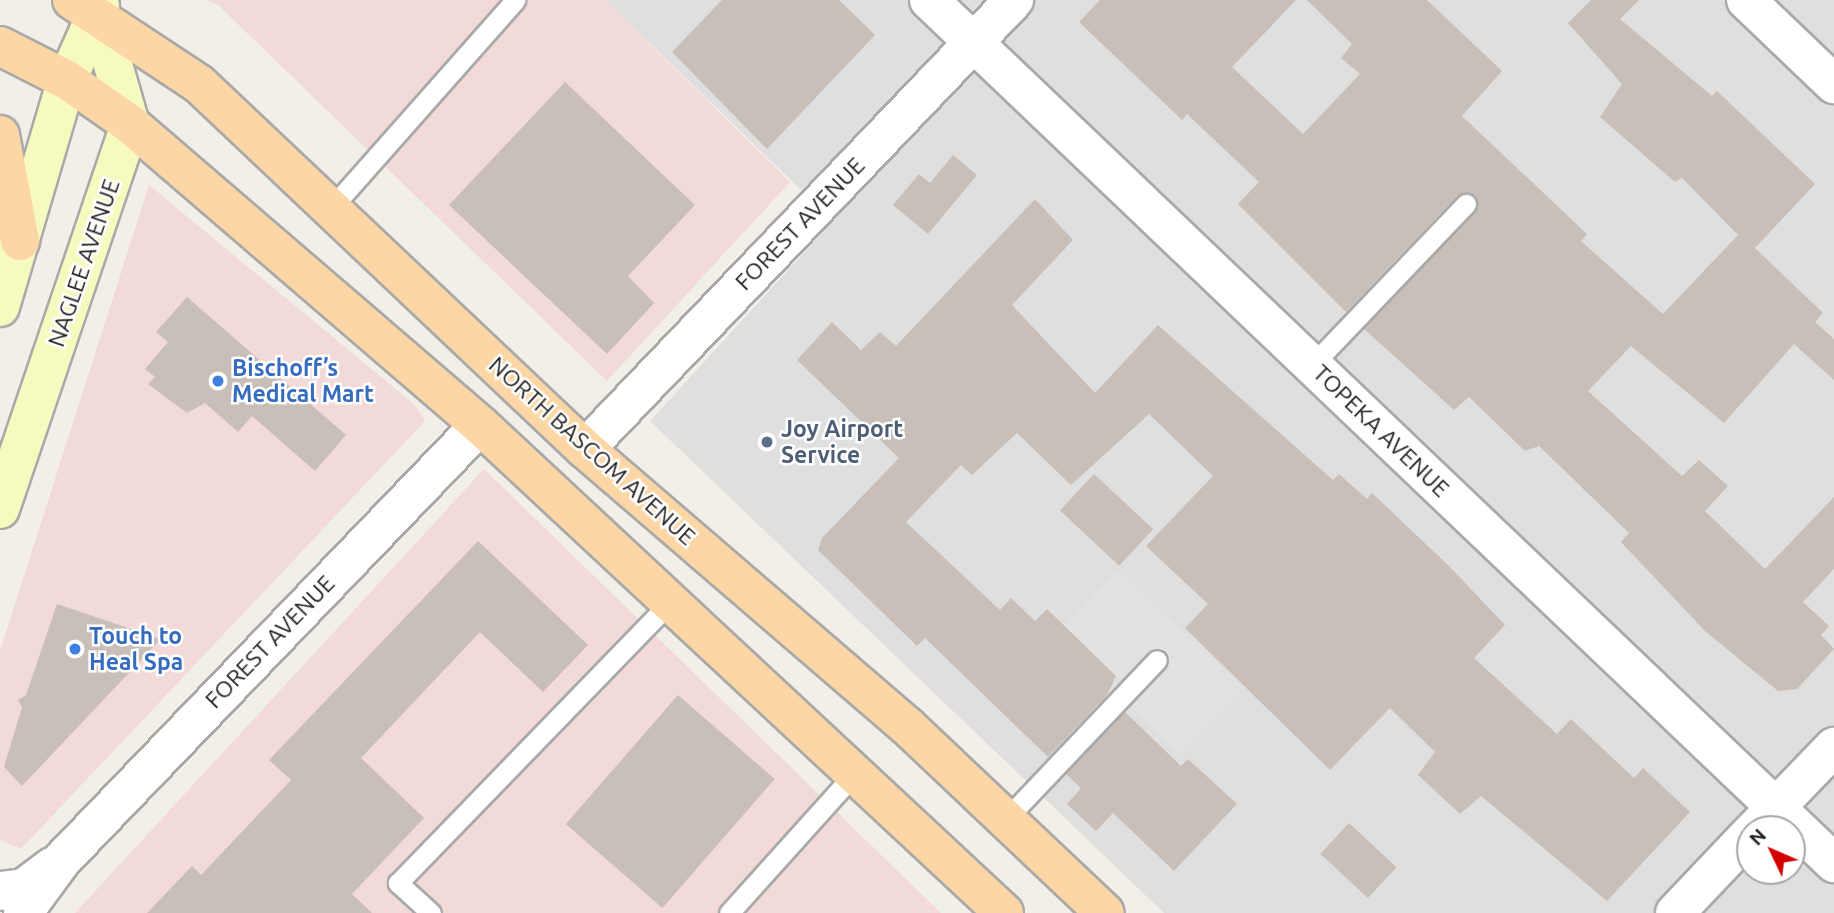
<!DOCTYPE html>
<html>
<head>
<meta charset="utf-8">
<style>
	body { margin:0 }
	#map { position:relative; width:1834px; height:913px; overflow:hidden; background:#f2efe9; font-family:Ubuntu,sans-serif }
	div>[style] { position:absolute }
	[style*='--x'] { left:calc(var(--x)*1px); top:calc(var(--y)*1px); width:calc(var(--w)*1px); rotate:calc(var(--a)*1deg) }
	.residential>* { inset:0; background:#e0dfdf }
	.commercial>* { inset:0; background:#f2dad9 }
	.parking>* { inset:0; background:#e2e2e2 }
	.building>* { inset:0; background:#c7bfb8; transform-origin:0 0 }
	.roads { filter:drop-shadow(2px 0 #a9a9a9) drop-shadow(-2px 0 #a9a9a9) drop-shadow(0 2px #a9a9a9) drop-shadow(0 -2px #a9a9a9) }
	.service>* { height:19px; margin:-9.5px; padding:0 9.5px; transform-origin:9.5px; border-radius:9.5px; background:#fff }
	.minor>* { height:38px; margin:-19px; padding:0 19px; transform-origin:19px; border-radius:19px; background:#fff }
	.secondary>* { height:38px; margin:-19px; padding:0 19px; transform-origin:19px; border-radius:19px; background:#f7fabf }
	.primary>* { height:38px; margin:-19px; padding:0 19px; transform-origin:19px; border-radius:19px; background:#fcd6a4 }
	.dots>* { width:19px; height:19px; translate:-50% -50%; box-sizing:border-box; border:4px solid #fff; border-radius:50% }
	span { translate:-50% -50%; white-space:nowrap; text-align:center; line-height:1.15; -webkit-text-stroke:5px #fff; paint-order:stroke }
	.street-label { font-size:23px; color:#222 }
	.shop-label { font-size:23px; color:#366cbe; font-weight:700 }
	.left { translate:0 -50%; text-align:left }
	.service-label { font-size:23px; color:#4e5e75; font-weight:700 }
	.north { position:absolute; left:1736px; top:815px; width:70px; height:70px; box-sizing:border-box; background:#fff; border:2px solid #a7a7a7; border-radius:50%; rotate:314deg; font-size:19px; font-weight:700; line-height:28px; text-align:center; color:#222 }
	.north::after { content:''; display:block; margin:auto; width:24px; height:32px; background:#d40000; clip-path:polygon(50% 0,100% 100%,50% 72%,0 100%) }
</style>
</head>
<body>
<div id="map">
	<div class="residential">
		<i style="clip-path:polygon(evenodd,605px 0,1834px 0,1834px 913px,1164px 913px,650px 421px,833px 221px,605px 0,1750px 829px,1792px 829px,1792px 871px,1750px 871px,1750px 829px)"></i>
	</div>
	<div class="commercial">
		<i style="clip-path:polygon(205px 0,605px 0,790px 182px,607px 381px,217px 4px)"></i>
		<i style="clip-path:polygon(149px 185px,415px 405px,425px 421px,21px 849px,0 840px,0 651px)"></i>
		<i style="clip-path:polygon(484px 469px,941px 913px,75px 913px)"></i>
	</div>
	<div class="parking">
		<i style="clip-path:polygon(1118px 570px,1242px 688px,1179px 754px,1131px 707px,1139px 698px,1064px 626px)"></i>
	</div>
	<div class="building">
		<i style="clip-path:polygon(722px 0,839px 0,875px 35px,767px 149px,672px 52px)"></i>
		<i style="clip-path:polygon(1100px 0,1296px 0,1232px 67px,1303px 134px,1360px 74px,1341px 58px,1352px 44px,1307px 0,1427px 0,1502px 71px,1462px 116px,1587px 234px,1581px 241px,1663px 314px,1738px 235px,1682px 178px,1675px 182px,1600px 117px,1622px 84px,1568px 23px,1591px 0,1639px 0,1620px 19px,1712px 96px,1717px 91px,1815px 184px,1755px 248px,1823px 313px,1815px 322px,1834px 339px,1834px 380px,1794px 344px,1724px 423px,1631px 346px,1588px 391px,1682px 476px,1699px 460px,1728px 486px,1705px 511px,1765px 569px,1834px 497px,1834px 569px,1803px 602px,1829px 626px,1821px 635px,1834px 649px,1797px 689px,1778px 691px,1705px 631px,1621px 542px,1629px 533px,1539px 446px,1525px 451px,1469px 397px,1454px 410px,1364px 329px,1475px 212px,1475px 196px,1457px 196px,1346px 312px,1238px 204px,1259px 182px,1187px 114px,1182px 120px,1079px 22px)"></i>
		<i style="clip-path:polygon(565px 82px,695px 205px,628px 276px,654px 303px,607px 354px,449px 205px)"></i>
		<i style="clip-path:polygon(953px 155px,977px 175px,928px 234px,893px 205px,919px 174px,930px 183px)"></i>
		<i style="clip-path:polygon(1035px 199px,1073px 240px,1012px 305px,1095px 393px,1158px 325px,1333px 480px,1339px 474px,1367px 499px,1372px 493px,1451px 568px,1505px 625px,1474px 658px,1557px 734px,1571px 719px,1634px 778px,1643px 768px,1690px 812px,1607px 901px,1481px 796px,1460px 814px,1418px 775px,1435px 752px,1390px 708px,1330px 770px,1185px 628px,1208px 604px,1146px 546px,1213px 476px,1149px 414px,1071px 485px,1017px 433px,972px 475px,961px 465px,906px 522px,1000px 610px,1011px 598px,1035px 621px,1047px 609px,1116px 676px,1107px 695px,1048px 757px,925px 638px,917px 646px,818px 550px,822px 538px,899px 458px,797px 360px,832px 322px,861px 350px,880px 332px,896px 346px)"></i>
		<i style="clip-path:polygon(187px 297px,346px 435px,315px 471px,252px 416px,238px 432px,205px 403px,187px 413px,148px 384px,155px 377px,145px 369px,168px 342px,156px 332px)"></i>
		<i style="left:1094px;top:474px;width:81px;height:50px;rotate:43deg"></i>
		<i style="clip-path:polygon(478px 541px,588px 645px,543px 692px,480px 632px,361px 758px,424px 818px,352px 894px,372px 913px,147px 913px,192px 866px,201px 875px,291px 780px,269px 760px)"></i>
		<i style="clip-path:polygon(57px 604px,161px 639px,22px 786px,4px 767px,22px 707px,18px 700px,26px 695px)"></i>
		<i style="left:678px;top:695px;width:128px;height:171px;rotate:41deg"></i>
		<i style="clip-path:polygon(1125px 712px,1181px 766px,1188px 759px,1237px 804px,1174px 871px,1113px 813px,1096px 831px,1067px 804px,1081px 788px,1066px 774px)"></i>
		<i style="left:1349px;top:823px;width:65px;height:42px;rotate:43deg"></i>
	</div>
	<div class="roads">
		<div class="service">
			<i style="--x:333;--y:206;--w:275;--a:-48.5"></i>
			<i style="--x:1312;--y:365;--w:223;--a:-46.3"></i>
			<i style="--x:1006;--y:819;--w:219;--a:-46.5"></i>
			<i style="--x:431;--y:913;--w:45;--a:-137.7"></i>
			<i style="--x:398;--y:883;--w:392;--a:-45.9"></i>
			<i style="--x:729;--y:913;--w:187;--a:-48"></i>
		</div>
		<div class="minor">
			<i style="--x:929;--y:0;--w:1251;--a:43.64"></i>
			<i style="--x:1746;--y:0;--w:122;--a:43.7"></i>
			<i style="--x:585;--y:449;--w:621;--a:-46.3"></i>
			<i style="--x:1755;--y:829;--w:114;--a:-46.1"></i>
			<i style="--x:0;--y:891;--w:24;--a:-7"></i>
			<i style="--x:24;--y:888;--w:35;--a:-37"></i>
			<i style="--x:23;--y:913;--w:66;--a:-53.7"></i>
			<i style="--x:62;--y:860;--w:603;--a:-46.14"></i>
			<i style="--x:1675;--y:913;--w:109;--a:-46.5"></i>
		</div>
		<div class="secondary">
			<i style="--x:0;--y:307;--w:237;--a:-73.6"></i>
			<i style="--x:67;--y:80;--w:81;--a:-66"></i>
			<i style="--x:0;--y:509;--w:406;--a:-71.3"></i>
			<i style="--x:130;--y:124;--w:112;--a:-106"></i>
		</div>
		<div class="primary">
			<i style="--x:72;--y:0;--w:152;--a:33.5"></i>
			<i style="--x:199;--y:84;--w:531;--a:43.4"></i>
			<i style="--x:585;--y:449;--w:425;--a:40.7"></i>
			<i style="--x:907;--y:726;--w:272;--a:43.4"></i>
			<i style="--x:0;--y:46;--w:75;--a:26.9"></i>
			<i style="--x:67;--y:80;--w:77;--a:34.9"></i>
			<i style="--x:130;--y:124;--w:462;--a:40.7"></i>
			<i style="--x:480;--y:425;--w:716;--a:42.96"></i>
			<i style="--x:0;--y:135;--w:108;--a:79.3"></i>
		</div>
	</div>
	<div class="dots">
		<i style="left:218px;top:381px;background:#3f7fe0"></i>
		<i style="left:767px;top:442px;background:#5c6f8a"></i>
		<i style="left:75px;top:649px;background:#3f7fe0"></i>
	</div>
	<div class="street-label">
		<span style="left:800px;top:224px;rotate:-46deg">FOREST AVENUE</span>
		<span style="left:84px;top:263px;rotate:-71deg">NAGLEE AVENUE</span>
		<span style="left:1381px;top:431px;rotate:44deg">TOPEKA AVENUE</span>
		<span style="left:592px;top:451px;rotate:42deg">NORTH BASCOM AVENUE</span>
		<span style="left:270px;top:642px;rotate:-46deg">FOREST AVENUE</span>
	</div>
	<div class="shop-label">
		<span class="left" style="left:232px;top:381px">Bischoff’s<br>Medical Mart</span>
		<span class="left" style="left:89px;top:649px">Touch to<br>Heal Spa</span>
	</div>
	<div class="service-label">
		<span class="left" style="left:781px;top:442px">Joy Airport<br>Service</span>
	</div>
	<div class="north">N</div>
</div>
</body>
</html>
